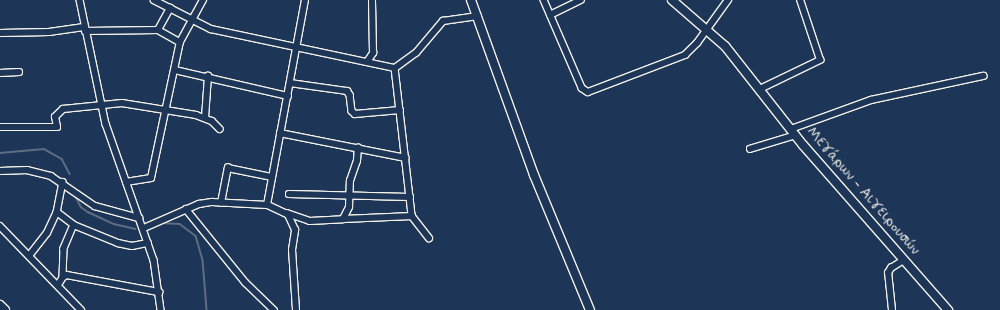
<!DOCTYPE html>
<html>
<head>
<meta charset="utf-8">
<style>
	body { margin:0 }
	#map { position:relative; width:1000px; height:310px; overflow:hidden; background:#1d3557; font-family:Mynerve,sans-serif }
	div>[style] { position:absolute }
	[style*='--x'] { left:calc(var(--x)*1px); top:calc(var(--y)*1px); width:calc(var(--w)*1px); rotate:calc(var(--a)*1deg) }
	.stream>* { height:1.5px; margin:-0.75px; padding:0 0.75px; transform-origin:0.75px; border-radius:0.75px; background:#5e6d82 }
	.roads { filter:drop-shadow(1px 0 #f4f1e8) drop-shadow(-1px 0 #f4f1e8) drop-shadow(0 1px #f4f1e8) drop-shadow(0 -1px #f4f1e8) }
	.street>* { height:5.5px; margin:-2.75px; padding:0 2.75px; transform-origin:2.75px; border-radius:2.75px; background:#1d3557 }
	.secondary>* { height:8px; margin:-4px; padding:0 4px; transform-origin:4px; border-radius:4px; background:#1d3557 }
	span { translate:-50% -50%; white-space:nowrap; text-align:center; line-height:1.15; -webkit-text-stroke:3px #1d3557; paint-order:stroke }
	.street-label { font-size:15px; color:#f4f1e8 }
</style>
</head>
<body>
<div id="map">
	<div class="stream">
		<i style="--x:0;--y:153;--w:44;--a:-5.2"></i>
		<i style="--x:44;--y:149;--w:21;--a:29"></i>
		<i style="--x:62;--y:159;--w:17;--a:62"></i>
		<i style="--x:74;--y:193;--w:16;--a:63"></i>
		<i style="--x:81;--y:207;--w:9;--a:36"></i>
		<i style="--x:88;--y:212;--w:29;--a:25"></i>
		<i style="--x:114;--y:224;--w:22;--a:13"></i>
		<i style="--x:160;--y:223;--w:20;--a:3"></i>
		<i style="--x:180;--y:224;--w:20;--a:37"></i>
		<i style="--x:196;--y:236;--w:25;--a:74"></i>
		<i style="--x:203;--y:260;--w:50;--a:85.4"></i>
	</div>
	<div class="roads">
		<div class="street">
			<i style="--x:80;--y:0;--w:127;--a:78.2"></i>
			<i style="--x:106;--y:124;--w:144;--a:70.6"></i>
			<i style="--x:154;--y:260;--w:50;--a:82"></i>
			<i style="--x:154;--y:0;--w:64;--a:27"></i>
			<i style="--x:211;--y:29;--w:188;--a:12"></i>
			<i style="--x:395;--y:68;--w:26;--a:-36"></i>
			<i style="--x:416;--y:53;--w:42;--a:-49.8"></i>
			<i style="--x:443;--y:21;--w:35;--a:-8"></i>
			<i style="--x:544;--y:0;--w:96;--a:66.6"></i>
			<i style="--x:582;--y:88;--w:7;--a:34"></i>
			<i style="--x:588;--y:92;--w:104;--a:-20.9"></i>
			<i style="--x:685;--y:55;--w:17;--a:-45"></i>
			<i style="--x:697;--y:43;--w:53;--a:-54.2"></i>
			<i style="--x:550;--y:15;--w:34;--a:-26"></i>
			<i style="--x:158;--y:30;--w:25;--a:-61"></i>
			<i style="--x:85;--y:31;--w:73;--a:-0.8"></i>
			<i style="--x:158;--y:30;--w:25;--a:29"></i>
			<i style="--x:0;--y:33;--w:49;--a:-1.2"></i>
			<i style="--x:49;--y:32;--w:35;--a:-8"></i>
			<i style="--x:367;--y:62;--w:11;--a:-56"></i>
			<i style="--x:373;--y:53;--w:53;--a:-91.1"></i>
			<i style="--x:395;--y:68;--w:149;--a:83.4"></i>
			<i style="--x:412;--y:216;--w:28;--a:52"></i>
			<i style="--x:175;--y:70;--w:116;--a:13"></i>
			<i style="--x:0;--y:73;--w:19;--a:-3"></i>
			<i style="--x:290;--y:83;--w:58;--a:8"></i>
			<i style="--x:347;--y:91;--w:5;--a:53"></i>
			<i style="--x:350;--y:95;--w:16;--a:83"></i>
			<i style="--x:352;--y:111;--w:4;--a:45"></i>
			<i style="--x:355;--y:114;--w:45;--a:-5.1"></i>
			<i style="--x:760;--y:89;--w:67;--a:-25.8"></i>
			<i style="--x:820;--y:60;--w:63;--a:-108.4"></i>
			<i style="--x:205;--y:118;--w:42;--a:-85.9"></i>
			<i style="--x:0;--y:127;--w:57;--a:0"></i>
			<i style="--x:57;--y:127;--w:10;--a:-101"></i>
			<i style="--x:55;--y:117;--w:11;--a:-45"></i>
			<i style="--x:63;--y:109;--w:59;--a:-5.8"></i>
			<i style="--x:122;--y:103;--w:75;--a:9.2"></i>
			<i style="--x:196;--y:115;--w:17;--a:21"></i>
			<i style="--x:212;--y:121;--w:11;--a:45"></i>
			<i style="--x:791;--y:129;--w:85;--a:-19.9"></i>
			<i style="--x:871;--y:100;--w:115;--a:-12.1"></i>
			<i style="--x:280;--y:133;--w:128;--a:11.2"></i>
			<i style="--x:750;--y:149;--w:48;--a:-16.9"></i>
			<i style="--x:0;--y:171;--w:27;--a:-2"></i>
			<i style="--x:27;--y:170;--w:25;--a:14"></i>
			<i style="--x:51;--y:176;--w:53;--a:34.3"></i>
			<i style="--x:95;--y:206;--w:46;--a:15.3"></i>
			<i style="--x:63;--y:182;--w:31;--a:101"></i>
			<i style="--x:57;--y:212;--w:21;--a:37"></i>
			<i style="--x:74;--y:225;--w:26;--a:113"></i>
			<i style="--x:64;--y:249;--w:28;--a:92"></i>
			<i style="--x:126;--y:182;--w:25;--a:-9"></i>
			<i style="--x:151;--y:178;--w:139;--a:-78"></i>
			<i style="--x:180;--y:42;--w:48;--a:-61.3"></i>
			<i style="--x:289;--y:194;--w:121;--a:1.4"></i>
			<i style="--x:221;--y:203;--w:36;--a:-79"></i>
			<i style="--x:228;--y:168;--w:45;--a:11.6"></i>
			<i style="--x:186;--y:209;--w:95;--a:51"></i>
			<i style="--x:246;--y:283;--w:39;--a:44"></i>
			<i style="--x:287;--y:213;--w:24;--a:19"></i>
			<i style="--x:310;--y:221;--w:33;--a:-3"></i>
			<i style="--x:343;--y:219;--w:13;--a:-63"></i>
			<i style="--x:349;--y:207;--w:26;--a:-88"></i>
			<i style="--x:350;--y:181;--w:21;--a:-71"></i>
			<i style="--x:357;--y:161;--w:13;--a:-86"></i>
			<i style="--x:343;--y:219;--w:69;--a:-2.5"></i>
			<i style="--x:74;--y:225;--w:48;--a:22.2"></i>
			<i style="--x:118;--y:243;--w:14;--a:12"></i>
			<i style="--x:132;--y:246;--w:16;--a:-11"></i>
			<i style="--x:0;--y:226;--w:117;--a:46"></i>
			<i style="--x:144;--y:228;--w:60;--a:-23.6"></i>
			<i style="--x:199;--y:204;--w:13;--a:-9"></i>
			<i style="--x:212;--y:202;--w:55;--a:3.1"></i>
			<i style="--x:29;--y:256;--w:29;--a:-52"></i>
			<i style="--x:47;--y:233;--w:23;--a:-65"></i>
			<i style="--x:58;--y:285;--w:9;--a:-58"></i>
			<i style="--x:63;--y:277;--w:4;--a:-27"></i>
			<i style="--x:67;--y:275;--w:94;--a:10.5"></i>
			<i style="--x:296;--y:310;--w:60;--a:-93.8"></i>
			<i style="--x:292;--y:250;--w:20;--a:-81"></i>
			<i style="--x:295;--y:230;--w:17;--a:-115"></i>
			<i style="--x:288;--y:215;--w:23;--a:-155"></i>
			<i style="--x:267;--y:205;--w:208;--a:-79.5"></i>
			<i style="--x:892;--y:310;--w:37;--a:-96"></i>
			<i style="--x:888;--y:273;--w:6;--a:-59"></i>
			<i style="--x:891;--y:268;--w:15;--a:-32"></i>
		</div>
		<div class="secondary">
			<i style="--x:471;--y:0;--w:186;--a:70.2"></i>
			<i style="--x:534;--y:175;--w:146;--a:67.5"></i>
			<i style="--x:672;--y:0;--w:70;--a:41"></i>
			<i style="--x:725;--y:46;--w:126;--a:51.8"></i>
			<i style="--x:803;--y:145;--w:220;--a:48.7"></i>
			<i style="--x:0;--y:305;--w:7;--a:45"></i>
		</div>
	</div>
	<div class="street-label">
		<span style="left:863px;top:191px;rotate:49deg">Μεγάρων - Αιγειρουσών</span>
	</div>
</div>
</body>
</html>
